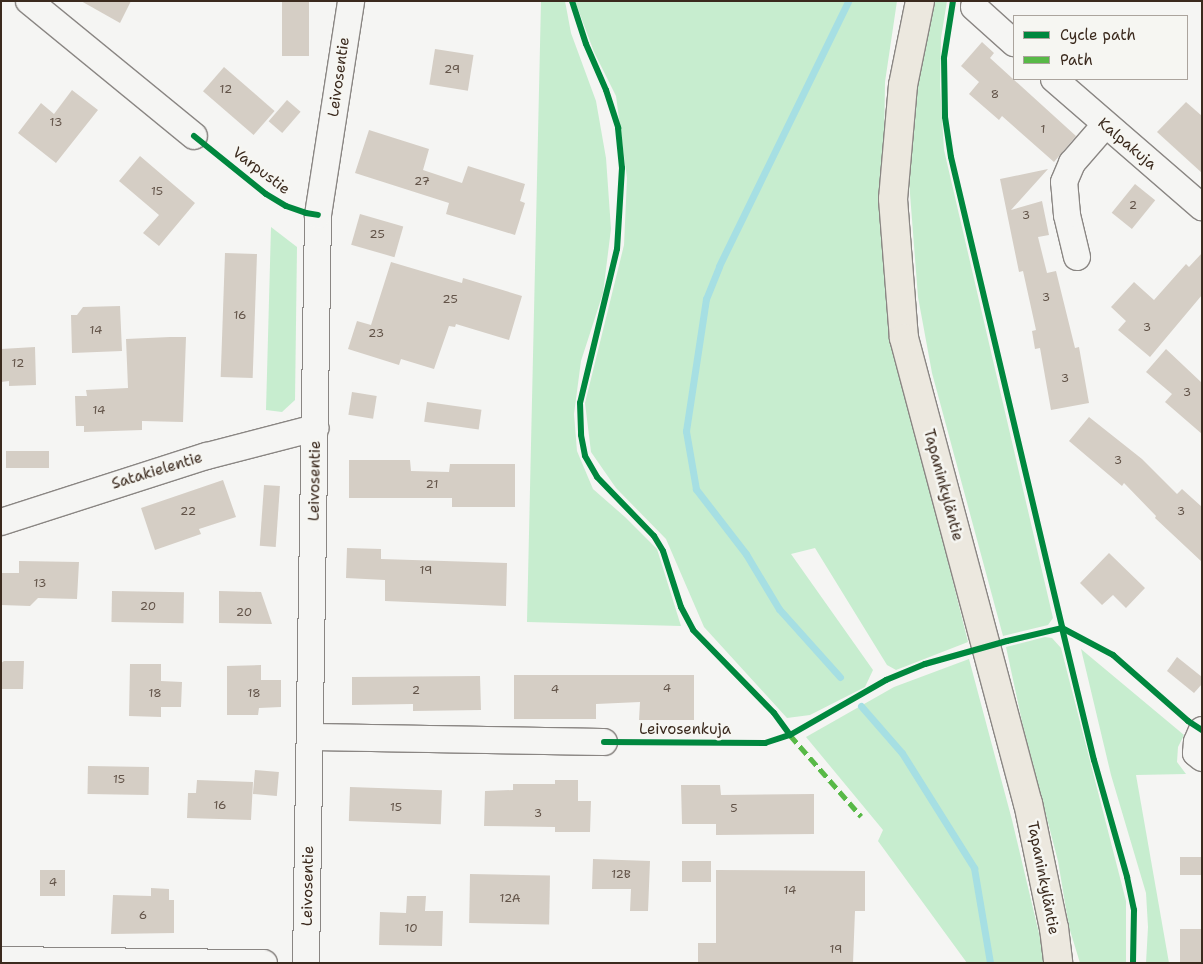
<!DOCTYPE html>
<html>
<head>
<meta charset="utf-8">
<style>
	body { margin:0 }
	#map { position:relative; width:1203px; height:964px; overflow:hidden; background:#f5f5f3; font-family:"Shantell Sans",sans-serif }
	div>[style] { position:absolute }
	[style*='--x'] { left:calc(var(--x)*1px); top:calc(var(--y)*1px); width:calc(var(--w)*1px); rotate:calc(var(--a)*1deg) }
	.green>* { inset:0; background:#c7edcf }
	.stream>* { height:7px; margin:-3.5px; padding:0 3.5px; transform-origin:3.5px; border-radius:3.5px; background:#a6dfe3 }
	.building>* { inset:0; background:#d5cec5; transform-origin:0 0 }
	.roads { filter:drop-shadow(1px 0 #8a8683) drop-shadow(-1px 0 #8a8683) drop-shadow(0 1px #8a8683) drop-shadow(0 -1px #8a8683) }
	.minor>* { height:26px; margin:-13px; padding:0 13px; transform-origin:13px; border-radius:13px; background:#f5f5f3 }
	.major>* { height:28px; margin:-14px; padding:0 14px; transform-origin:14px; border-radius:14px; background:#ece8df }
	.quiet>* { height:5px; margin-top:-2.5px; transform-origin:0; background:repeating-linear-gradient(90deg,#58b947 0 10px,transparent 0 15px) }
	.cycleway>* { height:6px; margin:-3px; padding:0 3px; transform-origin:3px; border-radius:3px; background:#00873e }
	span { translate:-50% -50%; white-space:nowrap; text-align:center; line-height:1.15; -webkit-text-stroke:5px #f6f6f2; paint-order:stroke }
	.number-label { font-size:12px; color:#625348 }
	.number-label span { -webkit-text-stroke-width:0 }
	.street-label { font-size:15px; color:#3b2a1e }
	.frame { position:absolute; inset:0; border:2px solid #3b2a1e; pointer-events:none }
	.legend { position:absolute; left:1013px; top:15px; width:175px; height:65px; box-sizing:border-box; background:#f6f6f2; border:1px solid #aba49d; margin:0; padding:6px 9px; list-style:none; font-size:15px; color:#3b2a1e }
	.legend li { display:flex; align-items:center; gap:10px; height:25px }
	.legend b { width:25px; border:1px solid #aba49d }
</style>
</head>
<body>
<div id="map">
	<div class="green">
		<i style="clip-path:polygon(541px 1px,565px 1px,571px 33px,596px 101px,606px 158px,611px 229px,603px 293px,581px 361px,574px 414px,577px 451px,593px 489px,625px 517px,657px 549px,681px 626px,527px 622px)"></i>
		<i style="clip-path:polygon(575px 1px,897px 1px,885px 82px,883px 205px,892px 337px,968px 642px,896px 670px,887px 665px,815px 548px,791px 554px,873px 670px,865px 687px,810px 715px,787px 718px,704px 627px,666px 539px,616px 488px,591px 452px,585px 403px,624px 245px,627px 178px,616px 96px,594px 52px)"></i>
		<i style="clip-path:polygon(933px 1px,947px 1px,941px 38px,940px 85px,944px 150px,1053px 618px,1048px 625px,1003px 636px,932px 373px,918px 297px,908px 168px,920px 67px)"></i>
		<i style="clip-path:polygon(271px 227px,297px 247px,295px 400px,282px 412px,266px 410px)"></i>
		<i style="clip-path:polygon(1045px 637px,1052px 638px,1061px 648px,1126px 901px,1126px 963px,1080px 963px,1069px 927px,1058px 861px,1023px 726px,1006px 647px)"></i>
		<i style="clip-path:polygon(1081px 649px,1184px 735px,1178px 747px,1177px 762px,1186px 774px,1136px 775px,1169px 963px,1146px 963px,1148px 927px,1146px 893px,1111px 775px)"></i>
		<i style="clip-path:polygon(969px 659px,1012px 820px,1046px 963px,967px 963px,878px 841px,883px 830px,806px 737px,894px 687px)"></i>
	</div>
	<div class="stream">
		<i style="--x:840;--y:677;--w:91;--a:-131.9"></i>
		<i style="--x:779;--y:609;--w:64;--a:-121"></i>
		<i style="--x:746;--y:554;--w:82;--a:-127.6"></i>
		<i style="--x:696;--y:489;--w:59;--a:-99.8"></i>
		<i style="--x:686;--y:431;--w:134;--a:-81.4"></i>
		<i style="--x:706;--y:299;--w:35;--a:-68"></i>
		<i style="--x:719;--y:266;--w:295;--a:-64"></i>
		<i style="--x:861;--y:706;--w:62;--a:48.9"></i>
		<i style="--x:902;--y:753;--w:136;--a:57.9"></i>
		<i style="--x:974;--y:868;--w:96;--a:80.4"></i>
	</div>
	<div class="building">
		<i style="clip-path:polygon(81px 1px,131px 1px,120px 23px)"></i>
		<i style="left:282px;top:1px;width:27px;height:55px"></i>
		<i style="clip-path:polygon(982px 42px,994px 53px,990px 58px,1076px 136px,1054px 162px,1002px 116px,999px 120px,969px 94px,979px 82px,961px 66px)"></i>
		<i style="left:435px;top:49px;width:39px;height:36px;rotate:9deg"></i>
		<i style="left:224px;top:67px;width:67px;height:32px;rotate:41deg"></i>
		<i style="clip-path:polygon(72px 90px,98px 110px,56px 163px,18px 133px,41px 103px,54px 114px)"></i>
		<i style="left:287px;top:100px;width:18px;height:28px;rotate:41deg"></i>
		<i style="clip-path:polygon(1186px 102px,1202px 116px,1202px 173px,1157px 132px)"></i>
		<i style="clip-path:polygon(369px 130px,429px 149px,423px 170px,462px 183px,468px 166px,525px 184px,520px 201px,525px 203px,515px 235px,446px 214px,449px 203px,355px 173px)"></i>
		<i style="clip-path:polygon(140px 156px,195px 203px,159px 246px,143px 233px,159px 215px,119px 181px)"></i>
		<i style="clip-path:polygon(1048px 169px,1011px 210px,1042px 201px,1049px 235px,1038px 237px,1047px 273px,1056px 271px,1075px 348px,1079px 347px,1089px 403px,1051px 410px,1040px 348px,1035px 349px,1032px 331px,1036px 330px,1023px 271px,1019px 272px,1000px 179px)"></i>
		<i style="left:1135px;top:184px;width:26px;height:37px;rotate:39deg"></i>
		<i style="left:360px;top:214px;width:45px;height:32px;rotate:16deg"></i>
		<i style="left:225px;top:253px;width:32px;height:124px;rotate:2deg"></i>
		<i style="clip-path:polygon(1202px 253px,1202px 295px,1150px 357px,1118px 330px,1126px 321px,1111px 307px,1134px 282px,1154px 300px,1186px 264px,1189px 267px)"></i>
		<i style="clip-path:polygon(391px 262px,462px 283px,463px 278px,522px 296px,509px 340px,456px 324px,455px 327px,449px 326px,434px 369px,401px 359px,399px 365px,348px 349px,357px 321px,371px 325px)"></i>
		<i style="clip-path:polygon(120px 306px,122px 351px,72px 353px,71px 315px,77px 315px,83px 307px)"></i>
		<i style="clip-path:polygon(170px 337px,186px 337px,183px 422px,142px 421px,142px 430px,84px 432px,84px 426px,76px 426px,75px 396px,87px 396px,86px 390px,128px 388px,126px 339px)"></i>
		<i style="clip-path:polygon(35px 347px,36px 385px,9px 386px,9px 381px,1px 382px,1px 349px)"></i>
		<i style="clip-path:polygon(1166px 349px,1202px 383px,1202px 434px,1165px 402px,1172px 394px,1146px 372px)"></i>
		<i style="left:352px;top:392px;width:25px;height:23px;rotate:9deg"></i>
		<i style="left:427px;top:402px;width:55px;height:20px;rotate:8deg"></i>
		<i style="clip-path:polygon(1089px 417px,1142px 459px,1177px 494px,1182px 489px,1202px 507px,1202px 562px,1155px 518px,1156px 516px,1124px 483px,1122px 486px,1069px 441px)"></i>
		<i style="left:49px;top:451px;width:17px;height:43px;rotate:90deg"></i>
		<i style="clip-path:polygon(349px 460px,410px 460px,411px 471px,449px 472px,450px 464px,515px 464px,515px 507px,452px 507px,452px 498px,349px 498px)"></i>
		<i style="clip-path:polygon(223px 480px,236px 517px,199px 529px,201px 534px,155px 550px,141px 508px)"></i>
		<i style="left:264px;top:485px;width:16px;height:61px;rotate:4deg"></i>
		<i style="clip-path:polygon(347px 548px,381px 549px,381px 559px,507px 563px,506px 606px,385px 601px,385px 580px,346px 578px)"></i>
		<i style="clip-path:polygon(1109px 553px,1145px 588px,1126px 608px,1113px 595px,1102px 605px,1080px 583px)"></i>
		<i style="clip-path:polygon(19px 561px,79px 562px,77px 599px,38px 598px,30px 606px,1px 605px,1px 573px,19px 573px)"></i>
		<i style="left:112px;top:591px;width:72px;height:31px;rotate:1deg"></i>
		<i style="clip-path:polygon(219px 591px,261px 592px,272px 624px,219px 623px)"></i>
		<i style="clip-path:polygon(1177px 657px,1202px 677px,1202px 684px,1194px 693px,1167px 671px)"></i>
		<i style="clip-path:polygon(4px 661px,24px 661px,23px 689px,1px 689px,1px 663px)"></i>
		<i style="clip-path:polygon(130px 664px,161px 664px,161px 681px,182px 682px,181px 707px,161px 707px,161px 717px,129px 716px)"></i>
		<i style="clip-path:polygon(261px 665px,261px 680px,281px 680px,281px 707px,259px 708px,258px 715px,227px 715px,227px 666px)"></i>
		<i style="clip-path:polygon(514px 675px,694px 675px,694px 720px,639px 720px,640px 702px,596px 704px,596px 719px,514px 719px)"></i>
		<i style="clip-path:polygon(480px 676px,481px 710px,413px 711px,413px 704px,352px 705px,352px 677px)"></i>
		<i style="left:88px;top:766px;width:61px;height:28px;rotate:1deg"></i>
		<i style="left:255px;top:770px;width:24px;height:24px;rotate:5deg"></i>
		<i style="clip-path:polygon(197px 780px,253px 782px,251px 820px,187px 818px,188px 793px,196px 793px)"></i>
		<i style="clip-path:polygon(555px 780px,578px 780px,578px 801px,591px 801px,590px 832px,555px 832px,555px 827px,484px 826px,485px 791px,513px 790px,513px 784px,555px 784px)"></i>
		<i style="clip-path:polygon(681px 785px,720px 785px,721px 795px,814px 794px,814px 834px,716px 835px,716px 824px,682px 824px)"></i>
		<i style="left:350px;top:787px;width:92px;height:34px;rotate:2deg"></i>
		<i style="left:1180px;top:857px;width:22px;height:18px"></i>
		<i style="clip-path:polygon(593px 859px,650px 861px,648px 911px,630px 911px,631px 889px,592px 889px)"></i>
		<i style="left:711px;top:861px;width:21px;height:29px;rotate:90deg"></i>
		<i style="left:40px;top:870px;width:25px;height:26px"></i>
		<i style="clip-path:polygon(716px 870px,865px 871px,865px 911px,855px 911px,853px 963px,698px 963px,698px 943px,716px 943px)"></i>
		<i style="left:470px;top:874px;width:80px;height:49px;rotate:1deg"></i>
		<i style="clip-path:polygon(151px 888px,169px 889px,169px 900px,174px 900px,174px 933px,111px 934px,113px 895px,151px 896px)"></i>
		<i style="clip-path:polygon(407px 896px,426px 896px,425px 911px,443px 911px,442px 946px,379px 945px,380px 912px,406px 913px)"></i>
		<i style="left:1180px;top:929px;width:22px;height:33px"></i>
	</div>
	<div class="roads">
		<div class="minor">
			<i style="--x:29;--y:1;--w:213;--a:39.3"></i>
			<i style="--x:974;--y:7;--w:54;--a:42"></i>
			<i style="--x:1054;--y:79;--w:196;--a:40.9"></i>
			<i style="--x:1077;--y:257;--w:43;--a:-103.4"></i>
			<i style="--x:1067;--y:215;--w:33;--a:-95"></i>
			<i style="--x:1064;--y:182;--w:21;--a:-67"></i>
			<i style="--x:1072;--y:163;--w:50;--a:-49"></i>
			<i style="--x:1;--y:522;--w:216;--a:-17.8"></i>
			<i style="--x:207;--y:456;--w:112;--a:-14.5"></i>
			<i style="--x:1202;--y:730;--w:13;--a:113"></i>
			<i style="--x:1197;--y:742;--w:11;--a:95"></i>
			<i style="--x:1196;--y:753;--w:8;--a:40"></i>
			<i style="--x:312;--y:737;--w:292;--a:1"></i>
			<i style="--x:1;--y:960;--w:263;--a:0.7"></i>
			<i style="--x:306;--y:963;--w:748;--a:-89.08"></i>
			<i style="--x:318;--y:215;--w:217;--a:-81.2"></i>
		</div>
		<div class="major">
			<i style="--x:920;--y:1;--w:86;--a:101.4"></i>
			<i style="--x:903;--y:85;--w:114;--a:95"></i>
			<i style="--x:893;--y:199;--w:139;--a:85.5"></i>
			<i style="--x:904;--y:338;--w:481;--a:75.1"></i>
			<i style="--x:1028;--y:803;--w:128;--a:78.3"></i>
			<i style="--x:1054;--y:928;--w:35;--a:83"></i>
		</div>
	</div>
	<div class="quiet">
		<i style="--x:790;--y:735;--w:108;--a:48.8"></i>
	</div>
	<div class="cycleway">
		<i style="--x:572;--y:1;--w:45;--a:72"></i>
		<i style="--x:586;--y:44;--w:50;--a:66.5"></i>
		<i style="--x:606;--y:90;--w:40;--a:72"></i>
		<i style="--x:618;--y:128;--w:40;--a:84.3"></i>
		<i style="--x:622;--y:168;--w:81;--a:93.5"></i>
		<i style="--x:617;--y:249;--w:158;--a:103.5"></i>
		<i style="--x:580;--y:403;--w:32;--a:88"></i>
		<i style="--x:581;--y:435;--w:21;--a:79"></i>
		<i style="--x:585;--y:456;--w:24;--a:60"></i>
		<i style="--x:597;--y:477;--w:82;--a:46"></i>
		<i style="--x:654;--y:536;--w:17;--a:59"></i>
		<i style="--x:663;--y:551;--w:59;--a:72.2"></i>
		<i style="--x:681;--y:607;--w:26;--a:62"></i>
		<i style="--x:693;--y:630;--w:116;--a:45.7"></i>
		<i style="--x:774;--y:713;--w:27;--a:54"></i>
		<i style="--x:953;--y:1;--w:58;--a:99"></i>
		<i style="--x:944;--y:58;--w:59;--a:89"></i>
		<i style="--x:945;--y:117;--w:40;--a:81.5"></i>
		<i style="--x:951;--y:157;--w:484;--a:76.7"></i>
		<i style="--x:1062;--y:628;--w:136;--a:76.4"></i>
		<i style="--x:1094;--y:760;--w:122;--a:74.2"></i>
		<i style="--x:1127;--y:877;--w:34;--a:78"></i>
		<i style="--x:1134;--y:910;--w:53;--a:91.1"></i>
		<i style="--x:194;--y:136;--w:92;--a:38.9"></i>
		<i style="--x:266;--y:194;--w:23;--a:31"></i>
		<i style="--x:286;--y:206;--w:21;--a:19"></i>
		<i style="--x:306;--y:213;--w:12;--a:9"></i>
		<i style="--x:604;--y:742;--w:161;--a:0.4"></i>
		<i style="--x:765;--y:743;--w:26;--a:-18"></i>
		<i style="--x:790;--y:735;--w:111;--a:-29.8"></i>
		<i style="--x:886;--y:680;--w:42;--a:-22.3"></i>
		<i style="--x:925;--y:664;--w:85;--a:-15.7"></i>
		<i style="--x:1007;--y:641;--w:57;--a:-13.3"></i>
		<i style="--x:1062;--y:628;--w:58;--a:27.9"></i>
		<i style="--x:1113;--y:655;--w:100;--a:41.3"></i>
		<i style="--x:1188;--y:721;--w:17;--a:33"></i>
	</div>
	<div class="number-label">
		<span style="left:452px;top:70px">29</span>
		<span style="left:226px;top:90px">12</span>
		<span style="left:995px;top:95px">8</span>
		<span style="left:56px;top:123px">13</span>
		<span style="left:1043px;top:130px">1</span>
		<span style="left:422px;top:182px">27</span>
		<span style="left:157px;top:192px">15</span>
		<span style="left:1133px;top:206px">2</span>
		<span style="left:1026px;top:216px">3</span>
		<span style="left:377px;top:235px">25</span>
		<span style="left:1046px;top:298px">3</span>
		<span style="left:450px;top:300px">25</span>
		<span style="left:240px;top:316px">16</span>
		<span style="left:1147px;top:328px">3</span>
		<span style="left:96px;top:331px">14</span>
		<span style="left:376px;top:334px">23</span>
		<span style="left:18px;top:364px">12</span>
		<span style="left:1065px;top:379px">3</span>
		<span style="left:1187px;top:393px">3</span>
		<span style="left:99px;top:411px">14</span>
		<span style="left:1118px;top:461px">3</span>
		<span style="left:432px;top:485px">21</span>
		<span style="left:188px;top:512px">22</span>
		<span style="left:1181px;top:512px">3</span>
		<span style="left:426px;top:571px">19</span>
		<span style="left:40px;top:584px">13</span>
		<span style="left:148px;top:607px">20</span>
		<span style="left:244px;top:613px">20</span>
		<span style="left:667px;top:689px">4</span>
		<span style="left:555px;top:690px">4</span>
		<span style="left:416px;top:691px">2</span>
		<span style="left:155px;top:694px">18</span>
		<span style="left:254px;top:694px">18</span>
		<span style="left:119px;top:780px">15</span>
		<span style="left:220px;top:806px">16</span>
		<span style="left:396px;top:808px">15</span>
		<span style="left:734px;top:809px">5</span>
		<span style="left:538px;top:814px">3</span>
		<span style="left:621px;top:875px">12B</span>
		<span style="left:53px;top:883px">4</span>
		<span style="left:790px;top:891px">14</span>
		<span style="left:510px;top:899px">12A</span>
		<span style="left:143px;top:916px">6</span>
		<span style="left:411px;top:929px">10</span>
		<span style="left:836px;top:950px">19</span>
	</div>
	<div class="street-label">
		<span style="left:339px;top:77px;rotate:-82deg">Leivosentie</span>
		<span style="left:1127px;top:144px;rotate:40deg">Kalpakuja</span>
		<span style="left:261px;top:171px;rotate:37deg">Varpustie</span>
		<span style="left:157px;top:471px;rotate:-17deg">Satakielentie</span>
		<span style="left:315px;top:481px;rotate:-89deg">Leivosentie</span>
		<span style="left:943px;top:485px;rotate:75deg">Tapaninkyläntie</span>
		<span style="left:685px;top:730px">Leivosenkuja</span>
		<span style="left:1043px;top:878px;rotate:79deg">Tapaninkyläntie</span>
		<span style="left:308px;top:886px;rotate:-89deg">Leivosentie</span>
	</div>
	<div class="frame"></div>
	<ul class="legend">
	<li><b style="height:6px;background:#00873e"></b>Cycle path</li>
	<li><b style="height:6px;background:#58b947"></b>Path</li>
	</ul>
</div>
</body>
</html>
